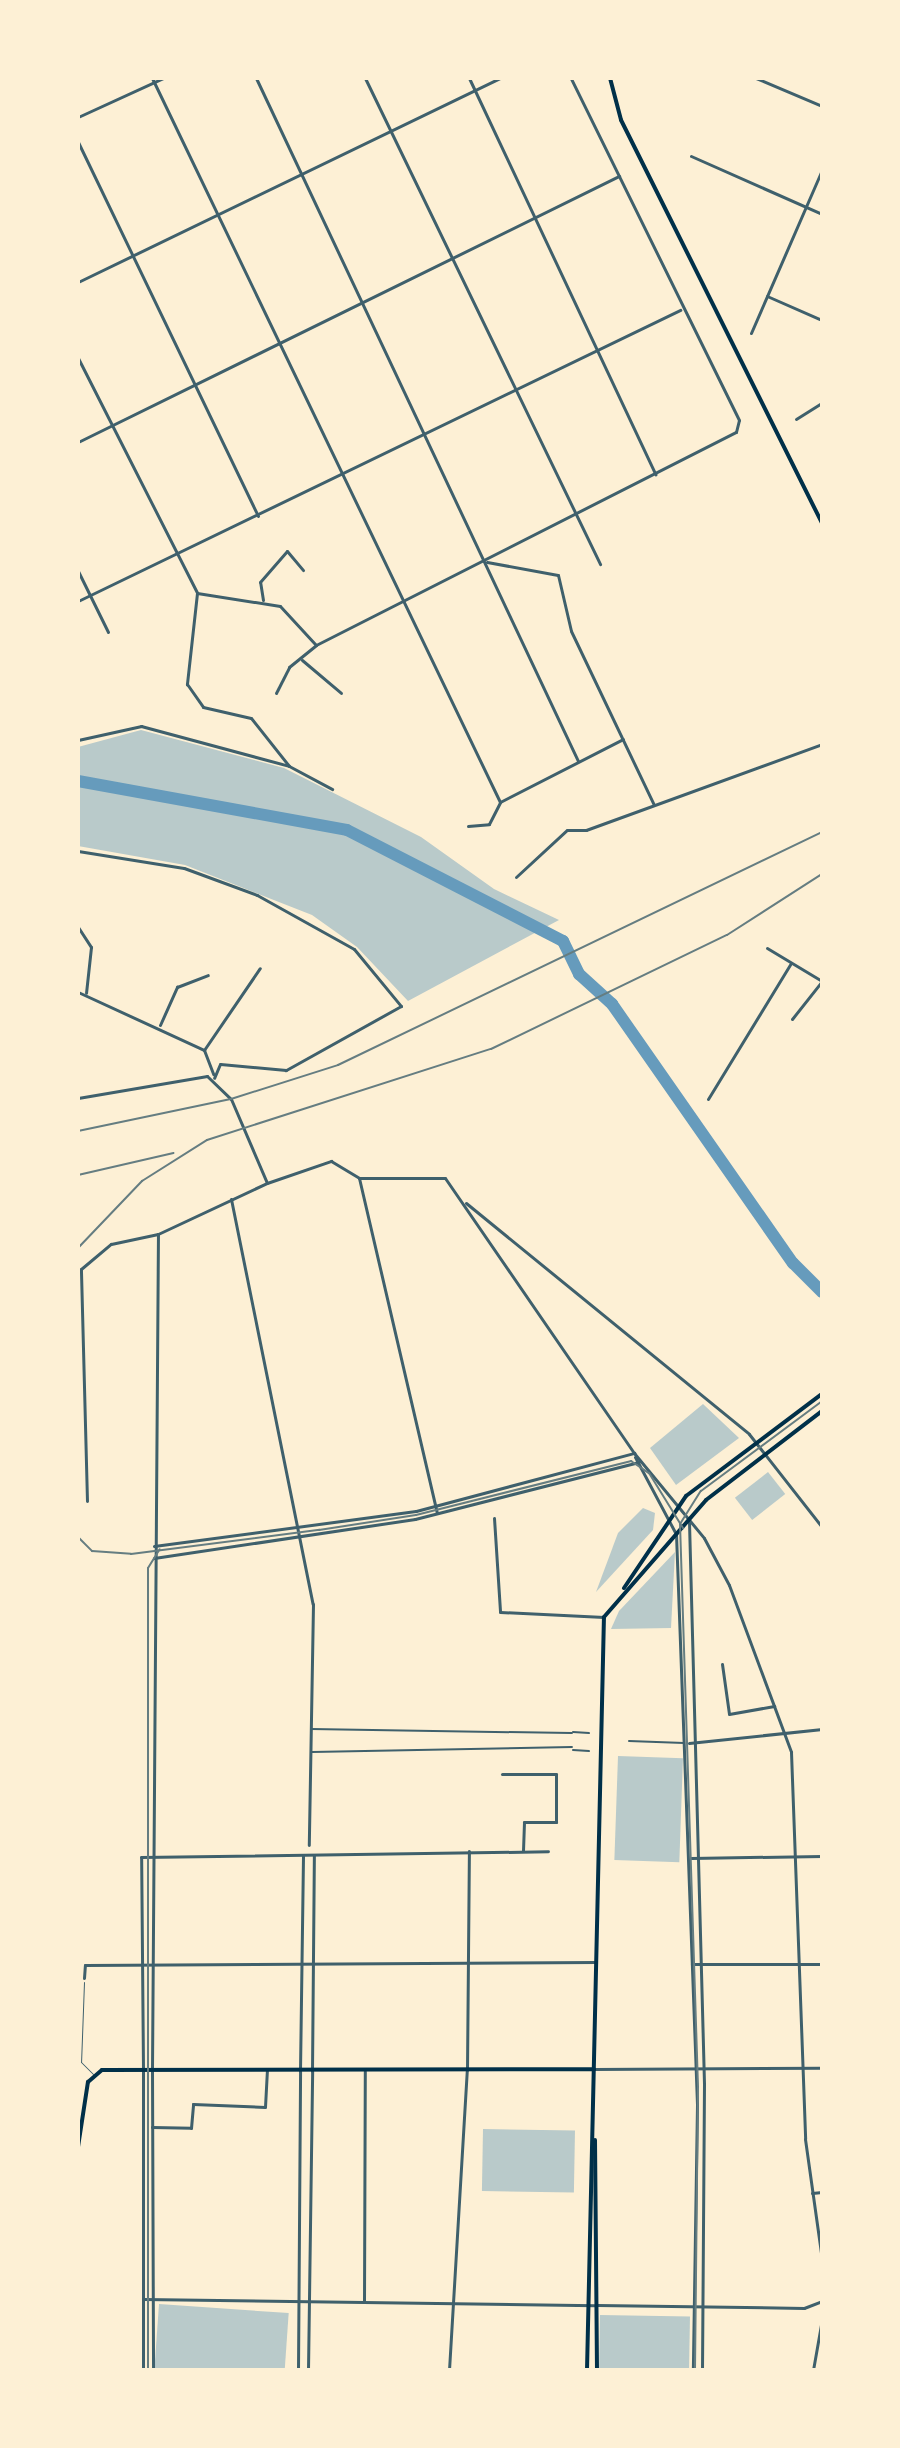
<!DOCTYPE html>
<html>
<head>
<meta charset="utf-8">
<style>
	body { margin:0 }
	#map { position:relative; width:900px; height:2448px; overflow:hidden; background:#fdf0d5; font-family:"DM Sans",sans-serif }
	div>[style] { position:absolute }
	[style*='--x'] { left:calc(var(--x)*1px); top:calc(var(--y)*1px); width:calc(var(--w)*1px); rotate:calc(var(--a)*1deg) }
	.green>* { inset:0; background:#b9caca; transform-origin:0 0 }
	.river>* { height:12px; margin:-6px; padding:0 6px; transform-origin:6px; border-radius:6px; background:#669bbc }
	.service>* { height:1px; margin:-0.5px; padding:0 0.5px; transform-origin:0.5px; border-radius:0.5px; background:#3f606c }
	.pedestrian>* { height:2px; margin:-1px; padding:0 1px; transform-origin:1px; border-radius:1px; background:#3f606c }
	.minor>* { height:3px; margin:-1.5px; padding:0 1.5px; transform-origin:1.5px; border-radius:1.5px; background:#3f606c }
	.tertiary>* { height:3px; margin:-1.5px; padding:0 1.5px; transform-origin:1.5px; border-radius:1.5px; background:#3f606c }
	.secondary>* { height:4px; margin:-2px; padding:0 2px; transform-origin:2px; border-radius:2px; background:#003049 }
	.primary>* { height:4px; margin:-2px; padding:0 2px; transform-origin:2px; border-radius:2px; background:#003049 }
	.tram>* { height:2px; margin:-1px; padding:0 1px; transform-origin:1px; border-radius:1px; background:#657d81 }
	.rail>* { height:2px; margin:-1px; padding:0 1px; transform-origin:1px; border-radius:1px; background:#657d81 }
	span { translate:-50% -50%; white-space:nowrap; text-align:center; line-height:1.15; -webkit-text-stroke:8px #fdf0d5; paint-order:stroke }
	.frame { position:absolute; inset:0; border:80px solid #fdf0d5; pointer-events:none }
</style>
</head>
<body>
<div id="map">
	<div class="green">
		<i style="clip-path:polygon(141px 730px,284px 768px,421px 837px,494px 889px,559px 920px,408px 1001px,357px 947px,312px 915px,185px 865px,78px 846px,78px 747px)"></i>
		<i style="clip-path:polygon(703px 1404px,739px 1438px,676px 1485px,650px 1448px)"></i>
		<i style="left:768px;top:1472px;width:28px;height:42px;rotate:52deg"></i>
		<i style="clip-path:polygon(643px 1508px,655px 1513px,653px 1530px,596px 1592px,618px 1533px)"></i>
		<i style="clip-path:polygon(675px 1552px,671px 1628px,611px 1629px,619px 1611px)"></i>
		<i style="left:618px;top:1756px;width:65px;height:104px;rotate:2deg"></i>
		<i style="left:483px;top:2129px;width:92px;height:62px;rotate:1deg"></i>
		<i style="left:159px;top:2304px;width:130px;height:66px;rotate:4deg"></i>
		<i style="left:600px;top:2315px;width:90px;height:55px;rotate:1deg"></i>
	</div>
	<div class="river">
		<i style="--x:78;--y:781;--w:273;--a:10.3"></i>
		<i style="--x:347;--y:830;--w:243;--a:27.2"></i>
		<i style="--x:563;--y:941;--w:37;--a:64"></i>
		<i style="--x:579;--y:974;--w:45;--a:42.3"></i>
		<i style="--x:612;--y:1004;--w:316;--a:55.1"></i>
		<i style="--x:793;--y:1263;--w:41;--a:45"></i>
	</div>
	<div class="service">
		<i style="--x:84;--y:1982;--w:80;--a:92.1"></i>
		<i style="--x:81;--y:2062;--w:17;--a:45"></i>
	</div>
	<div class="pedestrian">
		<i style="--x:311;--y:1729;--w:261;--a:0.9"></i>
		<i style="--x:573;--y:1732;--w:16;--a:4"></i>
		<i style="--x:629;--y:1741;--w:55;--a:2.1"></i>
		<i style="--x:573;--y:1750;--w:16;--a:4"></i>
		<i style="--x:312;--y:1752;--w:260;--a:-1.1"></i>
	</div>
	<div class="minor">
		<i style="--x:152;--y:78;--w:803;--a:64.33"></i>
		<i style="--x:256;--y:78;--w:755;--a:64.76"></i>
		<i style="--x:365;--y:78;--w:540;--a:64.19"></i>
		<i style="--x:469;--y:78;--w:438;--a:64.8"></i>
		<i style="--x:756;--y:78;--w:72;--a:23"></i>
		<i style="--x:78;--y:142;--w:415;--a:64.3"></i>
		<i style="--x:691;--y:156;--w:143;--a:23.9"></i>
		<i style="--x:78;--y:282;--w:469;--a:-25.8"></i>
		<i style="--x:767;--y:296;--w:60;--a:23.6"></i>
		<i style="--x:751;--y:333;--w:178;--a:-66.5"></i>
		<i style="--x:78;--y:358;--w:263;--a:63.1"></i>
		<i style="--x:197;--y:593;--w:92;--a:96.3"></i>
		<i style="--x:187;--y:684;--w:28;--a:55"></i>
		<i style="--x:203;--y:707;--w:49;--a:12.9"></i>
		<i style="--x:251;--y:718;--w:61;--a:51.6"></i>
		<i style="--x:289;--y:766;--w:49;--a:28.1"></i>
		<i style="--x:796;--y:419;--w:31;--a:-32"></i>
		<i style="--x:78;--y:442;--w:603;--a:-26.18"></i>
		<i style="--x:487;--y:562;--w:72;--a:10.4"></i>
		<i style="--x:558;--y:575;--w:57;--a:76.9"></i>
		<i style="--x:571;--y:631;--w:191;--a:64.5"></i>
		<i style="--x:78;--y:571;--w:68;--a:63.8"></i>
		<i style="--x:197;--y:593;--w:84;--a:8.9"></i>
		<i style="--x:280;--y:606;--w:53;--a:47.3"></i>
		<i style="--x:316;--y:645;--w:471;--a:-26.9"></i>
		<i style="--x:736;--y:432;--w:12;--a:-76"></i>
		<i style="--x:739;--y:420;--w:381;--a:-116.2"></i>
		<i style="--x:263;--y:600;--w:18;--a:-99"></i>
		<i style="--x:260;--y:582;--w:41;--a:-48.9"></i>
		<i style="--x:287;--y:551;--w:25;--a:50"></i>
		<i style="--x:78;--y:601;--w:669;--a:-25.8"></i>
		<i style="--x:302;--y:660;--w:51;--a:40.2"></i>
		<i style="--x:276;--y:693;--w:29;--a:-63"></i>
		<i style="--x:289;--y:667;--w:35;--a:-39"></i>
		<i style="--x:78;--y:740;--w:65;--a:-12.5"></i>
		<i style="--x:141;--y:726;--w:153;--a:15.1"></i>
		<i style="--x:468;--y:826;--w:21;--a:-5"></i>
		<i style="--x:489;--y:824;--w:25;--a:-63"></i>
		<i style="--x:500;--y:802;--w:138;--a:-27.1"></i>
		<i style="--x:78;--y:851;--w:107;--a:9.1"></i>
		<i style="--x:184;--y:868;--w:78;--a:20.3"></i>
		<i style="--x:257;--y:895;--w:111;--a:29.1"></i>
		<i style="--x:354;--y:949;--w:74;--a:50.5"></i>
		<i style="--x:401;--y:1006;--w:132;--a:150.9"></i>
		<i style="--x:286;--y:1070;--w:66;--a:-174.8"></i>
		<i style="--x:220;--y:1064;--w:15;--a:113"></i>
		<i style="--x:516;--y:877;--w:69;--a:-42.7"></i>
		<i style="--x:567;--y:830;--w:19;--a:0"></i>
		<i style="--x:586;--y:830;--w:251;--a:-20"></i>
		<i style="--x:78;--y:927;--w:24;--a:57"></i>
		<i style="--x:91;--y:947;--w:46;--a:96.2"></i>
		<i style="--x:767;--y:948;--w:64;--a:31"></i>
		<i style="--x:78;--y:992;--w:139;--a:24.7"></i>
		<i style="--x:204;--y:1050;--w:26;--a:69"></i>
		<i style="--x:792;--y:1019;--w:48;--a:-51.7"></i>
		<i style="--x:160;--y:1025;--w:42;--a:-65.9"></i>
		<i style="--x:177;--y:987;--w:33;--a:-21"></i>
		<i style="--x:204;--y:1050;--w:99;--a:-55.7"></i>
		<i style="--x:708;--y:1099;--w:159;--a:-58.6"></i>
		<i style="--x:359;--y:1178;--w:344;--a:76.9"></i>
		<i style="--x:231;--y:1199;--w:413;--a:78.6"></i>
		<i style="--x:313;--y:1604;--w:241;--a:91"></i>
		<i style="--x:466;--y:1203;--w:365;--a:39.2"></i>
		<i style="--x:749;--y:1434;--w:118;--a:51.9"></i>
		<i style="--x:87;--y:1501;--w:232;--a:-91.5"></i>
		<i style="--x:81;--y:1269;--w:39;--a:-40"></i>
		<i style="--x:111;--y:1244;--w:48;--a:-12"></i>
		<i style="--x:158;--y:1234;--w:120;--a:-25.1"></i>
		<i style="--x:494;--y:1518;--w:94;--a:86.3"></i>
		<i style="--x:500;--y:1612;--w:104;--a:2.8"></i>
		<i style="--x:689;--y:1522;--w:562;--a:88.47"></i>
		<i style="--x:704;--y:2084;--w:286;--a:90.4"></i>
		<i style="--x:676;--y:1534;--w:571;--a:87.89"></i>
		<i style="--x:697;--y:2105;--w:265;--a:90.9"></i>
		<i style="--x:154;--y:1546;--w:264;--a:-7.6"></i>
		<i style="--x:416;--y:1511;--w:226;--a:-14.9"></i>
		<i style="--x:154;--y:1558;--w:264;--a:-8.5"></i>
		<i style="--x:415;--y:1519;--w:231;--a:-14.3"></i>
		<i style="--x:722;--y:1664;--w:50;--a:82"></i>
		<i style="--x:729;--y:1714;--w:46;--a:-10.1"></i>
		<i style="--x:689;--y:1743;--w:134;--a:-6"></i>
		<i style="--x:502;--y:1774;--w:54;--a:0"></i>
		<i style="--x:556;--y:1774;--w:48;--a:90"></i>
		<i style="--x:556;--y:1822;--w:32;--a:180"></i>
		<i style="--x:524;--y:1822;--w:29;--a:92"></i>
		<i style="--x:691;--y:1858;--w:131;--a:-0.9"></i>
		<i style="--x:692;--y:1964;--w:130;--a:0"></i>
		<i style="--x:84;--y:1978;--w:13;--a:-86"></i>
		<i style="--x:85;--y:1965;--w:511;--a:-0.34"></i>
		<i style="--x:143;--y:2069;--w:212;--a:-90.5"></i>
		<i style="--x:141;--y:1857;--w:407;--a:-0.8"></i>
		<i style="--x:152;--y:2069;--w:835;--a:-89.59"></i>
		<i style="--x:594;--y:2069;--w:228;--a:-0.3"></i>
		<i style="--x:300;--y:2071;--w:216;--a:-89.2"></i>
		<i style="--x:312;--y:2071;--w:216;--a:-89.5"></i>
		<i style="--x:152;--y:2127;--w:39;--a:1"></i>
		<i style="--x:191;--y:2128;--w:24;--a:-85"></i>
		<i style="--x:193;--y:2104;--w:72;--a:2.4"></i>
		<i style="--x:265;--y:2107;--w:38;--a:-87"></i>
		<i style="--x:812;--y:2193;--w:10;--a:-6"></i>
		<i style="--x:364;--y:2302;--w:231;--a:-89.8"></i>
		<i style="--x:597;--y:2305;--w:207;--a:0.8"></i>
		<i style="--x:804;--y:2308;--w:19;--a:-21"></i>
		<i style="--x:449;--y:2370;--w:301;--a:-86.6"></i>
		<i style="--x:467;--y:2070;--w:219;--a:-89.5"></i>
	</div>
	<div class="tertiary">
		<i style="--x:78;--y:117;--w:94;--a:-24.6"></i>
		<i style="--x:78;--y:1098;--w:131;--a:-9.7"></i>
		<i style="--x:207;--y:1076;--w:33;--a:44"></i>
		<i style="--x:231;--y:1099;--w:91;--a:66.8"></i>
		<i style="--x:267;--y:1183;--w:68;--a:-19"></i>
		<i style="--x:331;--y:1161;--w:33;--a:31"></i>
		<i style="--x:359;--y:1178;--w:86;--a:0"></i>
		<i style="--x:445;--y:1178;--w:334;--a:55.5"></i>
		<i style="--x:634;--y:1453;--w:110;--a:50.5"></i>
		<i style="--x:704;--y:1538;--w:53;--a:62"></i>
		<i style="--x:729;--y:1585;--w:178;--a:69.6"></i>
		<i style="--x:791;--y:1752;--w:387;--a:87.9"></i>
		<i style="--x:805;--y:2139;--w:122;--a:82"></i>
		<i style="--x:635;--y:1457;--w:87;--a:62"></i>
		<i style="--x:143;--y:2069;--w:301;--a:90"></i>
		<i style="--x:152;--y:2070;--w:300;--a:89.8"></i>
		<i style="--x:143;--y:2299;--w:452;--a:0.8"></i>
		<i style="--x:298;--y:2370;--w:299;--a:-89.6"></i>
		<i style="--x:308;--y:2370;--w:299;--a:-89.2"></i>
		<i style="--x:813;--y:2370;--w:52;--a:-80"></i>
	</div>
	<div class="secondary">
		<i style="--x:78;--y:2147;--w:66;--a:-81.3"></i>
		<i style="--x:88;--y:2082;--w:18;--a:-41"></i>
		<i style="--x:102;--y:2070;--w:492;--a:-0.1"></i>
	</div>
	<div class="primary">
		<i style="--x:610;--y:78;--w:43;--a:75.3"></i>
		<i style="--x:621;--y:120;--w:450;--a:63.5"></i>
		<i style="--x:624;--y:1588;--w:111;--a:-56"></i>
		<i style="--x:686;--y:1496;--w:170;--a:-36.9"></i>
		<i style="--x:595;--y:2140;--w:230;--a:89.5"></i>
		<i style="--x:587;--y:2370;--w:753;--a:-88.71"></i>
		<i style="--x:604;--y:1617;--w:155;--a:-48.9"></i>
		<i style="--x:706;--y:1500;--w:146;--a:-37.5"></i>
	</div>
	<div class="tram">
		<i style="--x:78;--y:1537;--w:20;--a:45"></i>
		<i style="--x:92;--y:1551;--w:39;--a:4"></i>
		<i style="--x:131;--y:1554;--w:190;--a:-7.3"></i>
		<i style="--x:319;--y:1530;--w:98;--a:-8.8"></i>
		<i style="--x:416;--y:1515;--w:222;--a:-14.1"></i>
		<i style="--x:631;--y:1461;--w:22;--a:34"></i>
		<i style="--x:649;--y:1473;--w:65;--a:58.3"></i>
		<i style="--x:148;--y:2370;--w:802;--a:-90"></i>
		<i style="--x:148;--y:1568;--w:22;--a:-58"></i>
		<i style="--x:695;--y:2370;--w:283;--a:-89.4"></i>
		<i style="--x:698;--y:2087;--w:563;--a:-91.83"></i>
		<i style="--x:680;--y:1524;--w:39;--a:-58"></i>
		<i style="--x:701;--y:1491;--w:151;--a:-36.6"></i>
	</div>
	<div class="rail">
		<i style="--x:78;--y:1131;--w:156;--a:-11.8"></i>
		<i style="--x:231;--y:1099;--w:112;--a:-17.6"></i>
		<i style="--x:338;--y:1065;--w:537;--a:-25.71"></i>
		<i style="--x:78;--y:1175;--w:98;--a:-13"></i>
		<i style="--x:78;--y:1248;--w:93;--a:-46.3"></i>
		<i style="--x:142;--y:1181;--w:77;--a:-32.2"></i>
		<i style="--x:207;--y:1140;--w:298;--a:-17.8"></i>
		<i style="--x:491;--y:1049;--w:262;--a:-25.8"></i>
		<i style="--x:727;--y:935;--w:113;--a:-32.7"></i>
	</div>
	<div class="frame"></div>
</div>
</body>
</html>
